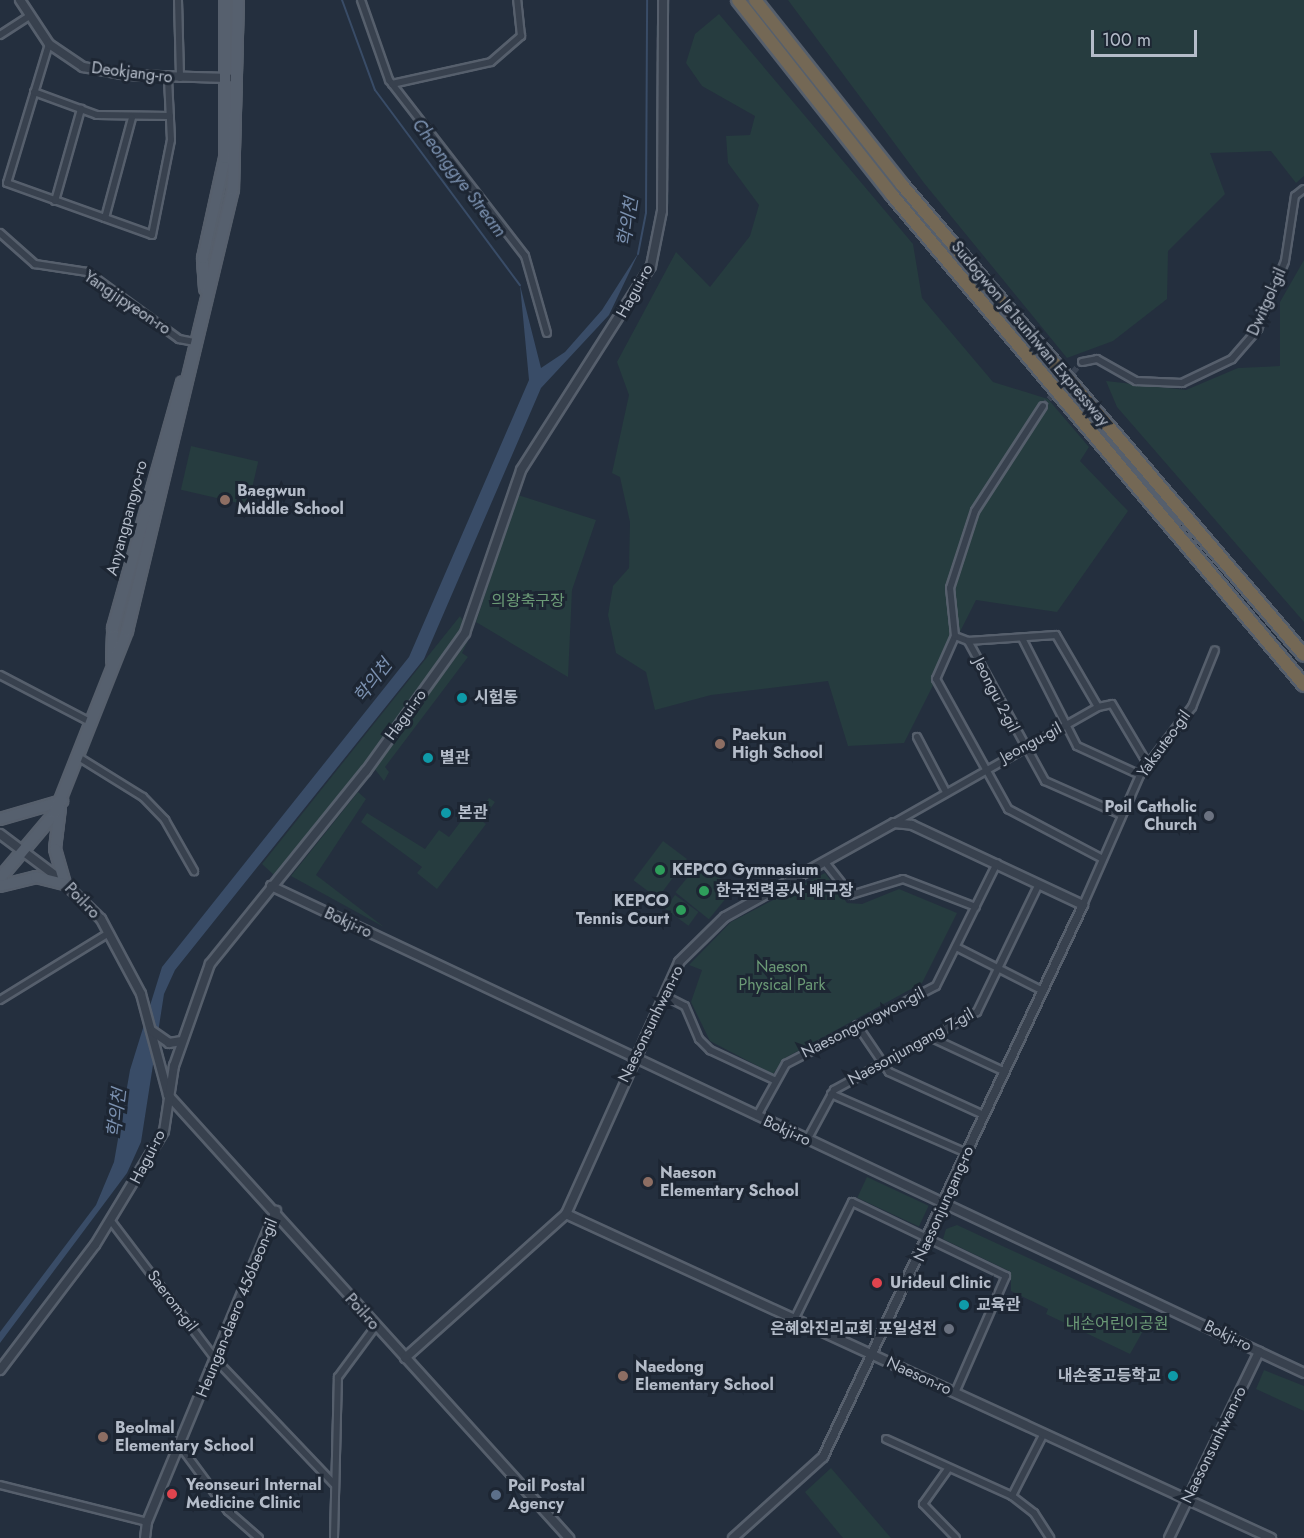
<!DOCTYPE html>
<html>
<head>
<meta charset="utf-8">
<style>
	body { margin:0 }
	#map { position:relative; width:1304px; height:1538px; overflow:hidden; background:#242f3e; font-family:Jost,"Noto Sans KR",sans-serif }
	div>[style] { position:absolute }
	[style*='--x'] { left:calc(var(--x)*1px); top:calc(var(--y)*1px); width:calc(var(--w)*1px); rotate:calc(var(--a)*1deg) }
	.green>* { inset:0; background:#263c3f; transform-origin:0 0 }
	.water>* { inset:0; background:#394c67 }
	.stream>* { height:2px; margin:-1px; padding:0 1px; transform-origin:1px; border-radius:1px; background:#394c67 }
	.minor-tunnel>* { height:6px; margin-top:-3px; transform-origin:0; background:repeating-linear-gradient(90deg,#3a4453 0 6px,transparent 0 9px) }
	.roads { filter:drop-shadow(2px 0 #565f6c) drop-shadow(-2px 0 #565f6c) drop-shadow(0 2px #565f6c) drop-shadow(0 -2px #565f6c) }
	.minor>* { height:6px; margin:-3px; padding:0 3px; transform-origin:3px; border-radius:3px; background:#38414e }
	.tertiary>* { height:8px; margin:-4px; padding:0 4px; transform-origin:4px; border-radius:4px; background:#38414e }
	.primary>* { height:10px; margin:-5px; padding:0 5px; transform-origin:5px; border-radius:5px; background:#56606e }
	.motorway>* { height:12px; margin:-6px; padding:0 6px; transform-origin:6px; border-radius:6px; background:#746855 }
	.dots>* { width:16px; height:16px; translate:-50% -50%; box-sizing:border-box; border:3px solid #1d2633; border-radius:50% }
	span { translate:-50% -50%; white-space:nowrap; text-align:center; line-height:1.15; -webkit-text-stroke:6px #1d2633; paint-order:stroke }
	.street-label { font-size:16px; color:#b4bcc9 }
	.poi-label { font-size:16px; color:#b4bcc9; font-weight:700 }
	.left { translate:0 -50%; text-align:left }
	.right { translate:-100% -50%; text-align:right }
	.park-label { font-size:16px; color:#6b9a76 }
	.water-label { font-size:18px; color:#7c92b1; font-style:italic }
	.scale { position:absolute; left:1091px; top:30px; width:106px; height:27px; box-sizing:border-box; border:3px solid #b4bcc9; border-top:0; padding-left:8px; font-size:18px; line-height:21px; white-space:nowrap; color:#b4bcc9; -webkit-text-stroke:4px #1d2633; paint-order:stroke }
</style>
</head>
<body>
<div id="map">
	<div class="green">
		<i style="clip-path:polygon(788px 0,1304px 0,1304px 176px,1296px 183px,1271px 151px,1210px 153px,1225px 194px,1168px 251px,1167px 299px,1113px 341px,1067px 358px,924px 183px)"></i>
		<i style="clip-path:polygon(719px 14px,913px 244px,922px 298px,993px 382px,1048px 399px,1089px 447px,1080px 461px,1128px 511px,1057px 612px,976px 600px,904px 743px,848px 746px,828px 681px,711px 695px,655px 710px,646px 672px,616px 653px,608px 615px,613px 586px,629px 568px,630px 522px,620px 477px,612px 473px,629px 395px,617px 362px,676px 252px,710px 287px,750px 236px,759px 205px,728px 163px,726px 136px,750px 135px,755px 116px,702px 86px,686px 63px,695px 34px)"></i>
		<i style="clip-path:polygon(1304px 260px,1304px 622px,1117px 407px,1106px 381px,1186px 390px,1238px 368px,1280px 366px,1280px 302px)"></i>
		<i style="left:191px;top:446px;width:69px;height:45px;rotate:13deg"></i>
		<i style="clip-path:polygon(518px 495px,596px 520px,572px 590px,568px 677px,476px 622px)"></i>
		<i style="clip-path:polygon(460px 616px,466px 625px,363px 769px,275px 876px,262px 864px)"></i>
		<i style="clip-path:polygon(468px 641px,462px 653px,468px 657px,385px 767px,389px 772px,384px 781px,374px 768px)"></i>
		<i style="clip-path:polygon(358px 792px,366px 799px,316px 875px,384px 927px,291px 876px)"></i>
		<i style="clip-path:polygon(489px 798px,495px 802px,483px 819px,478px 818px,486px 824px,437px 889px,417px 873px,422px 867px,361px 822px,367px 813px,425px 849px,439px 830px,449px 837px,465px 816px,473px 821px)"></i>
		<i style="left:663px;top:841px;width:30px;height:49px;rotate:37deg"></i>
		<i style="left:700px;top:862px;width:43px;height:39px;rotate:39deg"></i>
		<i style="clip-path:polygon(825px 873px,847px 903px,862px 904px,899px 889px,957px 913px,922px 983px,785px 1058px,773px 1074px,710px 1041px,691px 1002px,702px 970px,689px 965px,731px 922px)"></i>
		<i style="left:675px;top:895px;width:29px;height:17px;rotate:36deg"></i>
		<i style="left:867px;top:1177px;width:68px;height:23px;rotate:25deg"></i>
		<i style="clip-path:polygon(957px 1225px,1152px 1315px,1130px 1354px,1046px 1314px,1048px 1309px,1011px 1291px,1011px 1272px,943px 1239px,946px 1229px)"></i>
		<i style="clip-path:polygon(1264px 1370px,1304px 1386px,1304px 1411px,1256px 1389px)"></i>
		<i style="clip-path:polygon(831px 1468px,891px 1538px,843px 1538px,805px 1492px)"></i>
	</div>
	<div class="water">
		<i style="clip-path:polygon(639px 252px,609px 315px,541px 388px,424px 659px,175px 970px,164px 994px,141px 1142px,127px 1173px,0 1343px,0 1332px,96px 1205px,114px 1162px,130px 1070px,162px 967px,409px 657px,529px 380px,520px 285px,541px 368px,565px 352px,602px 310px)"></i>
	</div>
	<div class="stream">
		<i style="--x:342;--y:0;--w:96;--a:69.9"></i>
		<i style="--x:375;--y:90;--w:243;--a:53.4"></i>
		<i style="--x:638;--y:254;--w:42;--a:-79"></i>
		<i style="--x:646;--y:213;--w:213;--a:-89.7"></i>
	</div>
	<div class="minor-tunnel">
		<i style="--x:1043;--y:406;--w:59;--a:-48.4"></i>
	</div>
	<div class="roads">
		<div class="minor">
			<i style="--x:178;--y:0;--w:78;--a:88.5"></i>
			<i style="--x:361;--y:0;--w:85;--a:70.7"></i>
			<i style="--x:389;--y:80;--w:222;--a:52.3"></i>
			<i style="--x:525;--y:256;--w:80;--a:74.1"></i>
			<i style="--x:0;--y:35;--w:35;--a:-33"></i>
			<i style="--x:49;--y:44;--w:145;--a:106.8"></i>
			<i style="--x:7;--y:183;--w:154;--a:19.7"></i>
			<i style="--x:152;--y:235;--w:97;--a:-78.7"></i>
			<i style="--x:171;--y:140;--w:62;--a:-92.8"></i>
			<i style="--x:392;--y:84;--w:101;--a:-12.5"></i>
			<i style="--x:491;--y:62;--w:40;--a:-41"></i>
			<i style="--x:521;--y:36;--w:36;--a:-96"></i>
			<i style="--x:34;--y:92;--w:67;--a:20.1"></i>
			<i style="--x:97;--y:115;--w:73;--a:0.8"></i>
			<i style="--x:55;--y:201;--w:96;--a:-74.2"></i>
			<i style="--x:105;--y:218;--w:104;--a:-74.9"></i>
			<i style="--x:0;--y:233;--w:47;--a:41.5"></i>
			<i style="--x:35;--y:264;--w:53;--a:8.7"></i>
			<i style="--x:87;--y:272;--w:114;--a:36.1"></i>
			<i style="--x:179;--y:339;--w:15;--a:11"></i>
			<i style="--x:1082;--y:362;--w:15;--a:-11"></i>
			<i style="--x:1097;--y:359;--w:45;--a:29.4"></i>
			<i style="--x:1136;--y:381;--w:46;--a:2.5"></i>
			<i style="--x:1182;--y:383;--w:55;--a:-25.6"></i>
			<i style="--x:1232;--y:359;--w:40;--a:-49"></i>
			<i style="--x:1258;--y:329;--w:73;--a:-68.3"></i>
			<i style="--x:1285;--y:261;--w:66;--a:-81.3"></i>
			<i style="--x:1295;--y:196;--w:11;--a:-38"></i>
			<i style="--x:955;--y:636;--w:47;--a:113.8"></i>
			<i style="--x:936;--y:679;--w:149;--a:61"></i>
			<i style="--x:1008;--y:809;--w:107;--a:27.8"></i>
			<i style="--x:955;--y:636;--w:14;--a:21"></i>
			<i style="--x:968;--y:641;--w:160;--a:61.2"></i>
			<i style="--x:1045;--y:781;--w:84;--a:23.8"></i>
			<i style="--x:955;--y:636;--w:48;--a:-95.9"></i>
			<i style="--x:950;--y:588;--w:81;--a:-72"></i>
			<i style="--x:975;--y:511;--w:125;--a:-57.1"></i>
			<i style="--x:1022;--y:638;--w:121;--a:63"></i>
			<i style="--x:1077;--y:746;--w:69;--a:24.7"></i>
			<i style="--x:968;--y:641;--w:88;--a:-3.9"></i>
			<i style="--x:1056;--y:635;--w:83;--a:59.7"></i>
			<i style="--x:0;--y:675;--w:104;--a:27.6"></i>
			<i style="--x:917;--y:737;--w:60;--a:62.2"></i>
			<i style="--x:80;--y:758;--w:74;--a:31.8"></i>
			<i style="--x:143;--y:797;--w:32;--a:46"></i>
			<i style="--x:165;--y:820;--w:59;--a:60.4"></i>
			<i style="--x:894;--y:823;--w:235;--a:-29.6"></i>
			<i style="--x:1098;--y:707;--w:14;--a:-12"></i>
			<i style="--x:1112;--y:704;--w:69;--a:59.3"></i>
			<i style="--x:825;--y:862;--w:42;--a:51.8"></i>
			<i style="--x:851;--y:895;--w:54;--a:-17.1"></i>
			<i style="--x:903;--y:879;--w:78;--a:21"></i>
			<i style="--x:1083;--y:905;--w:142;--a:-66.3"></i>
			<i style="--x:1140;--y:775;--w:86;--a:-52.6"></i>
			<i style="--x:1192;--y:707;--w:61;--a:-68"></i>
			<i style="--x:956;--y:947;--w:97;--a:26.8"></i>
			<i style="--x:665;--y:996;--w:22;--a:27"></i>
			<i style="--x:685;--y:1006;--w:36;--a:67"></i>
			<i style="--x:699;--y:1039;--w:16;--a:45"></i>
			<i style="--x:710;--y:1050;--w:71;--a:25.1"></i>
			<i style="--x:0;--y:1000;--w:128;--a:-31.6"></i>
			<i style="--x:857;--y:1025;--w:57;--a:55.8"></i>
			<i style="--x:889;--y:1072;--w:104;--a:24.4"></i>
			<i style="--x:930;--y:1037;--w:83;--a:25"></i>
			<i style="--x:831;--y:1094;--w:148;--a:23.5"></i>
			<i style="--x:757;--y:1116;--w:60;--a:-60.9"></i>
			<i style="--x:786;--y:1064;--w:169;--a:-27.5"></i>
			<i style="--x:936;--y:986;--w:137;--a:-63.6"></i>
			<i style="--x:807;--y:1140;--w:57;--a:-61.6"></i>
			<i style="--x:834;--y:1090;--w:163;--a:-28.6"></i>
			<i style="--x:977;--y:1012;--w:142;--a:-64.2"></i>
			<i style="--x:111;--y:1221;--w:174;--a:52.9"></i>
			<i style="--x:216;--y:1360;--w:171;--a:46.4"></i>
			<i style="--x:796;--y:1316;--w:127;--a:-63.8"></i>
			<i style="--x:852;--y:1202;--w:171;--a:25.7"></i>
			<i style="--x:1006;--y:1276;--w:128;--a:113.6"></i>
			<i style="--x:886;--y:1439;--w:138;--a:24.3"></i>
			<i style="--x:1012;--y:1496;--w:28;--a:38"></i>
			<i style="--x:1034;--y:1513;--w:30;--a:57"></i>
			<i style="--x:180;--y:1446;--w:81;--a:53.6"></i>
			<i style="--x:228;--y:1511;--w:41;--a:41.1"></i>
			<i style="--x:948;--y:1469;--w:43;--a:125.5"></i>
			<i style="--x:923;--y:1504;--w:47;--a:45.9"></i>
			<i style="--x:0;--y:1485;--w:152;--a:14.1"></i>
			<i style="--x:1012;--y:1496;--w:66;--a:-63"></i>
			<i style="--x:334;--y:1538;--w:161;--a:-88.6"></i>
			<i style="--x:338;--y:1377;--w:62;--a:-53.5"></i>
		</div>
		<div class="tertiary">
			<i style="--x:20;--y:0;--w:53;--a:56.6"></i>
			<i style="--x:49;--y:44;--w:41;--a:34.1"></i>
			<i style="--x:83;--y:67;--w:45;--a:10.3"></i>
			<i style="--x:127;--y:75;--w:101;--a:1.7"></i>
			<i style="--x:0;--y:834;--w:75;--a:36.9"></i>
			<i style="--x:60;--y:879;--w:57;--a:44.3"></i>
			<i style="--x:101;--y:919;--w:85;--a:61.9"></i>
			<i style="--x:141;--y:994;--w:105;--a:75"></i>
			<i style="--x:168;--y:1095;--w:598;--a:47.85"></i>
			<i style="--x:271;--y:886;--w:1142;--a:25.24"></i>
			<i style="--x:152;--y:1031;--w:21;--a:35"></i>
			<i style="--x:169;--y:1043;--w:13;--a:-9"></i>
			<i style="--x:566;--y:1214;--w:776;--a:24.68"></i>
			<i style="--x:405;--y:1358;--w:216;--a:-41.8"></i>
			<i style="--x:566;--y:1214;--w:276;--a:-65.8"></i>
			<i style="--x:679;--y:962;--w:64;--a:-44.4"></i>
			<i style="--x:725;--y:917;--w:193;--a:-29.1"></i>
			<i style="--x:894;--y:823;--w:18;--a:6"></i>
			<i style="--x:912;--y:825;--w:189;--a:25.1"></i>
			<i style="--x:1083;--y:905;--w:610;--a:115.22"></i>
			<i style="--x:823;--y:1457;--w:121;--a:138"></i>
			<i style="--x:0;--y:1370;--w:157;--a:-52.8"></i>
			<i style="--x:95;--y:1245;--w:133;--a:-58.8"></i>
			<i style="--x:164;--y:1131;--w:66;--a:-81.3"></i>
			<i style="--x:174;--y:1066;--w:108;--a:-70.6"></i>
			<i style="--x:210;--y:964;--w:248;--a:-51.1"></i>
			<i style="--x:366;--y:771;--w:170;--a:-54.3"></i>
			<i style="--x:465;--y:633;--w:172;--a:-71"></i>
			<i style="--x:521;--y:470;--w:242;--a:-57.5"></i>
			<i style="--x:651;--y:266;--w:56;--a:-78.7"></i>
			<i style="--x:662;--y:211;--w:211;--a:-89.7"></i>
			<i style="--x:145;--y:1538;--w:16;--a:-83"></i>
			<i style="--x:147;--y:1522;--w:337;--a:-67.5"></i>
			<i style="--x:1169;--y:1538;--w:207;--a:-64.2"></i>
		</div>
		<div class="primary">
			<i style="--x:205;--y:289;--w:31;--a:-94"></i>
			<i style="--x:203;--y:258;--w:102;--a:-77.6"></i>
			<i style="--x:225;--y:158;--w:158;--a:-90"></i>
			<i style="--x:112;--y:661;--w:33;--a:-88"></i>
			<i style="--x:113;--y:628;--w:255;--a:-74.3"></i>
			<i style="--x:60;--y:808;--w:41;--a:97"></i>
			<i style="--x:55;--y:849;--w:36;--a:74"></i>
			<i style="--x:0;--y:819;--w:65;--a:-16.2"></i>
			<i style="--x:0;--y:878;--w:85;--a:-49.8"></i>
			<i style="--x:55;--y:813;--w:196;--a:-68.4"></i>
			<i style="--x:127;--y:631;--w:454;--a:-76.5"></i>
			<i style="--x:233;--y:190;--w:190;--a:-88.5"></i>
			<i style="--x:0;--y:886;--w:37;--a:-14"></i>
			<i style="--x:36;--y:877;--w:30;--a:14"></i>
		</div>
		<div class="motorway">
			<i style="--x:738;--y:0;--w:248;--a:51.7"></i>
			<i style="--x:892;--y:195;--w:640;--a:49.94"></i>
			<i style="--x:755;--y:0;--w:236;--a:51.5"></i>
			<i style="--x:902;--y:185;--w:618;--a:49.46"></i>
		</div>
	</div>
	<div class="dots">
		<i style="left:225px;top:500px;background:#8d6e63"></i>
		<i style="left:462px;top:698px;background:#0f9aa8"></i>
		<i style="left:720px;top:744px;background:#8d6e63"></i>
		<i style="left:428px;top:758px;background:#0f9aa8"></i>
		<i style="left:446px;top:813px;background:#0f9aa8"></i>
		<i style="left:1209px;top:816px;background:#6b7280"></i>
		<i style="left:660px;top:870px;background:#2e9e5b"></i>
		<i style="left:704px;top:891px;background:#2e9e5b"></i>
		<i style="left:681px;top:910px;background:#2e9e5b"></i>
		<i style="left:648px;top:1182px;background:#8d6e63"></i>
		<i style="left:877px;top:1283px;background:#e0444e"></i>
		<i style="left:964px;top:1305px;background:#0f9aa8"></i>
		<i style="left:949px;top:1329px;background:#6b7280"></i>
		<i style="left:623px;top:1376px;background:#8d6e63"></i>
		<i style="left:1173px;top:1376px;background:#0f9aa8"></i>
		<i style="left:103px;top:1437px;background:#8d6e63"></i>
		<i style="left:172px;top:1494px;background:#e0444e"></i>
		<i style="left:496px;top:1495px;background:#5c6f8a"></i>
	</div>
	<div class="street-label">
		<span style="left:132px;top:73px;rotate:7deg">Deokjang-ro</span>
		<span style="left:635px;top:291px;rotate:-61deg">Hagui-ro</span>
		<span style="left:1267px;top:302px;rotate:-66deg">Dwitgol-gil</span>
		<span style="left:127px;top:303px;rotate:34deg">Yangjipyeon-ro</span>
		<span style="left:1030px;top:334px;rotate:50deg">Sudogwon Je1sunhwan Expressway</span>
		<span style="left:127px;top:518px;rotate:-75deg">Anyangpangyo-ro</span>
		<span style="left:996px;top:695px;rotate:63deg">Jeongu 2-gil</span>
		<span style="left:406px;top:715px;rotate:-54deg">Hagui-ro</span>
		<span style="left:1031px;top:743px;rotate:-28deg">Jeongu-gil</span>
		<span style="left:1164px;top:744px;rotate:-54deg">Yaksuteo-gil</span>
		<span style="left:82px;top:901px;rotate:46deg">Poil-ro</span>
		<span style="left:348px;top:923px;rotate:25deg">Bokji-ro</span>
		<span style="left:863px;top:1023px;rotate:-27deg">Naesongongwon-gil</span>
		<span style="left:651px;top:1024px;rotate:-64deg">Naesonsunhwan-ro</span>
		<span style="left:911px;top:1047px;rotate:-29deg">Naesonjungang 7-gil</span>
		<span style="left:787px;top:1131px;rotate:25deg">Bokji-ro</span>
		<span style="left:148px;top:1157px;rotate:-63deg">Hagui-ro</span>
		<span style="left:944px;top:1204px;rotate:-66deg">Naesonjungang-ro</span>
		<span style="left:172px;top:1301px;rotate:53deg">Saerom-gil</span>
		<span style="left:237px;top:1308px;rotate:-68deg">Heungan-daero 456beon-gil</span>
		<span style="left:362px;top:1312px;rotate:48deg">Poil-ro</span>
		<span style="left:1228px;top:1336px;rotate:26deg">Bokji-ro</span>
		<span style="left:919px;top:1376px;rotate:25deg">Naeson-ro</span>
		<span style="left:1214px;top:1445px;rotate:-64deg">Naesonsunhwan-ro</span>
	</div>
	<div class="poi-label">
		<span class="left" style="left:237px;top:500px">Baegwun<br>Middle School</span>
		<span class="left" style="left:474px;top:698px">시험동</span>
		<span class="left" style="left:732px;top:744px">Paekun<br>High School</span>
		<span class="left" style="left:440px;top:758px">별관</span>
		<span class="right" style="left:1197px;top:816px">Poil Catholic<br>Church</span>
		<span class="left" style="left:458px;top:813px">본관</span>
		<span class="left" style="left:672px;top:870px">KEPCO Gymnasium</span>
		<span class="left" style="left:716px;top:891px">한국전력공사 배구장</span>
		<span class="right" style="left:669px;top:910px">KEPCO<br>Tennis Court</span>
		<span class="left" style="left:660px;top:1182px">Naeson<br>Elementary School</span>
		<span class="left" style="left:890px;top:1283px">Urideul Clinic</span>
		<span class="left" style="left:976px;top:1305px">교육관</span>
		<span class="right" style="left:937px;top:1329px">은혜와진리교회 포일성전</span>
		<span class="left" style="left:635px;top:1376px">Naedong<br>Elementary School</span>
		<span class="right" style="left:1161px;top:1376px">내손중고등학교</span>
		<span class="left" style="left:115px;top:1437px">Beolmal<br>Elementary School</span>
		<span class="left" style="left:186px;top:1494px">Yeonseuri Internal<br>Medicine Clinic</span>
		<span class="left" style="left:508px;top:1495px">Poil Postal<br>Agency</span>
	</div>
	<div class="park-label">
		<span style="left:528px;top:601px">의왕축구장</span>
		<span style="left:782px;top:976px">Naeson<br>Physical Park</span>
		<span style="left:1117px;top:1324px">내손어린이공원</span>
	</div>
	<div class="water-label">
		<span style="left:459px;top:178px;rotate:53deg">Cheonggye Stream</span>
		<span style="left:628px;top:222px;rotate:-81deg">학의천</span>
		<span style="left:373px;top:681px;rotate:-52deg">학의천</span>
		<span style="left:117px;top:1113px;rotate:-83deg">학의천</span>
	</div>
	<div class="scale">100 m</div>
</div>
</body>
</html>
